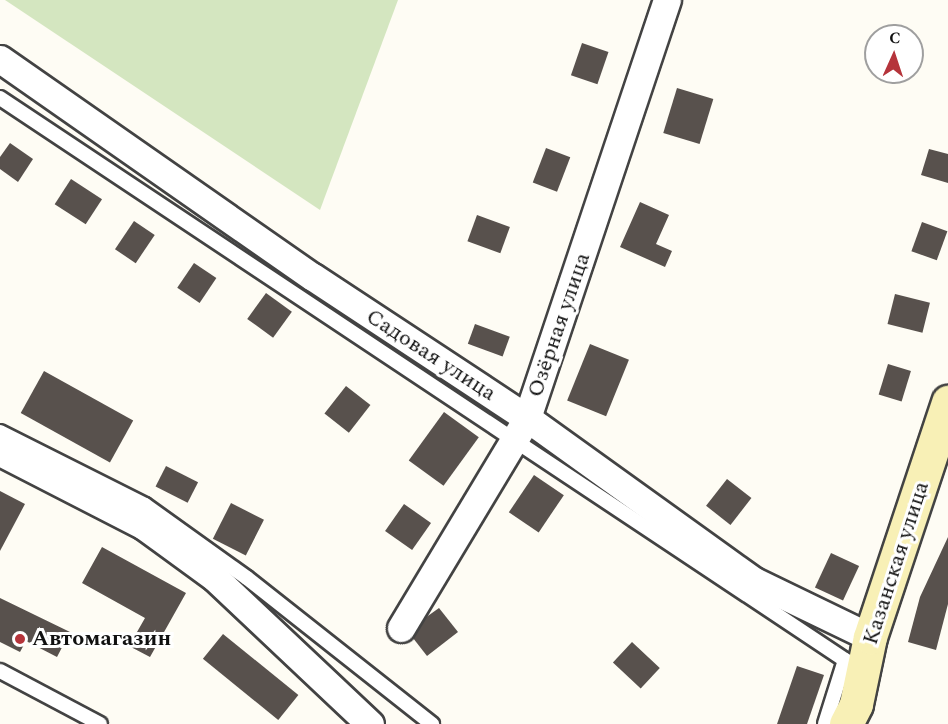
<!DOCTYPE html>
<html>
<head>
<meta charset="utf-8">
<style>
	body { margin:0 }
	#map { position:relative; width:948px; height:724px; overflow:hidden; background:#fefcf4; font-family:Spectral,serif }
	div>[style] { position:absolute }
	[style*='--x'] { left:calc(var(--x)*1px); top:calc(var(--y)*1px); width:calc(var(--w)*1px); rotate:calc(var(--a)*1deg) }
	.green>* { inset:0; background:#d4e6c0 }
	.building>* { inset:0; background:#58514d; transform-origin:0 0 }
	.roads { filter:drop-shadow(2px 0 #434343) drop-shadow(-2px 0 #434343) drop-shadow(0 2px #434343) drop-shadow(0 -2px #434343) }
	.lane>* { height:14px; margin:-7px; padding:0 7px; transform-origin:7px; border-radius:7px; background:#fff }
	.street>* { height:27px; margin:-13.5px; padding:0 13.5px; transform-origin:13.5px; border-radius:13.5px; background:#fff }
	.secondary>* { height:33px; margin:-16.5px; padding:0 16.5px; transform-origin:16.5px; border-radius:16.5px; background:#f8f0b6 }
	.dots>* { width:16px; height:16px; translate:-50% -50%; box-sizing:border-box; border:3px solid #fff; border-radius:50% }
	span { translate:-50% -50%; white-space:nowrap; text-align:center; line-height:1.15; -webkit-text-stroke:6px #fff; paint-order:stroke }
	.street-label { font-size:22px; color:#101010 }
	.poi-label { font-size:22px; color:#101010; font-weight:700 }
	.left { translate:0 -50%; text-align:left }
	.north { position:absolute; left:864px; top:24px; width:60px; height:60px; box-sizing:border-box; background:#fff; border:2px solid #9f9f9f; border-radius:50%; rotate:3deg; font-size:16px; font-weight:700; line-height:24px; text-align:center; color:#101010 }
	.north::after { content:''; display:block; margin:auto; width:21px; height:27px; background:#b5343b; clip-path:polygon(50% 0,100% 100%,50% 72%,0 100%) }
</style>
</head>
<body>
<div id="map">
	<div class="green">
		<i style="clip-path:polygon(5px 0,398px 0,320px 210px)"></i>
	</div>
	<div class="building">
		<i style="left:582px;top:43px;width:28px;height:34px;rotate:19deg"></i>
		<i style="left:677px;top:88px;width:38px;height:47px;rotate:17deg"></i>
		<i style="clip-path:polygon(10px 143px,33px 159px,18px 182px,0 169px,0 157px)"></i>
		<i style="left:546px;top:148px;width:26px;height:37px;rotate:21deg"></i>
		<i style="clip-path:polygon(929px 149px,948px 154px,948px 183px,921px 175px)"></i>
		<i style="left:71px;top:179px;width:37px;height:30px;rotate:33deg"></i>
		<i style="clip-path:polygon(640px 202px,669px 215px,656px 244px,672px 251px,665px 267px,620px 247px)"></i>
		<i style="left:477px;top:215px;width:35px;height:28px;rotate:20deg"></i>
		<i style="left:134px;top:221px;width:25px;height:34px;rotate:34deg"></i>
		<i style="left:922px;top:222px;width:27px;height:31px;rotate:20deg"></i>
		<i style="left:194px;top:263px;width:27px;height:30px;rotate:34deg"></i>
		<i style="left:266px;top:293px;width:32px;height:32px;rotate:36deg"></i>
		<i style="left:895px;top:294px;width:36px;height:31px;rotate:14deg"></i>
		<i style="left:475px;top:324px;width:37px;height:21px;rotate:20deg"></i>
		<i style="left:590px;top:344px;width:42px;height:61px;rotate:22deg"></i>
		<i style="left:888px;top:364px;width:24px;height:32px;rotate:17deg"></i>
		<i style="left:44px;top:371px;width:102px;height:48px;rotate:29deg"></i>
		<i style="left:346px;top:386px;width:31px;height:35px;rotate:38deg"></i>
		<i style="left:444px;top:412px;width:43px;height:60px;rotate:36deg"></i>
		<i style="left:166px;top:466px;width:36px;height:23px;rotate:27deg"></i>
		<i style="left:534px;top:475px;width:36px;height:45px;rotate:34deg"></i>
		<i style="left:727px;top:479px;width:31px;height:34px;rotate:38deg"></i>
		<i style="clip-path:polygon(0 491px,25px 504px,0 551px)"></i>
		<i style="left:231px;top:503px;width:37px;height:40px;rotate:27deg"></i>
		<i style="left:404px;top:504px;width:33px;height:33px;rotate:35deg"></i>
		<i style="clip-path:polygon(948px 537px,948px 604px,936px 650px,908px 642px,920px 597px)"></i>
		<i style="clip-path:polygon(102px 547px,186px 593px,150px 657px,129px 646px,145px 618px,82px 583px)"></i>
		<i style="left:831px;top:553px;width:31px;height:38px;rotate:25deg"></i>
		<i style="clip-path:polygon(0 598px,70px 632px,57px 657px,26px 641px,20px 652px,0 642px)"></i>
		<i style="clip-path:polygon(439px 608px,458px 632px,427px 656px,413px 638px,425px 618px)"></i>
		<i style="left:223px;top:634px;width:97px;height:32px;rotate:39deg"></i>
		<i style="left:632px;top:642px;width:38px;height:28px;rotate:43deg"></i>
		<i style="clip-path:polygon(797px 666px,824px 675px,807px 724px,777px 724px)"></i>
	</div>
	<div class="roads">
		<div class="lane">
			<i style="--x:0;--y:98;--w:1015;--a:33.63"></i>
			<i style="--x:845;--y:660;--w:67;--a:107.4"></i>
			<i style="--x:0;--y:432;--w:162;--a:26.7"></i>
			<i style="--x:145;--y:505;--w:125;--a:35.6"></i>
			<i style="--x:247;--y:578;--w:236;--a:38.3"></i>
			<i style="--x:0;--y:671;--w:113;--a:27.9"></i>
		</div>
		<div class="street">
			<i style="--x:0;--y:59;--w:381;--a:34.9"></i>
			<i style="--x:313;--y:277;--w:256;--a:33.4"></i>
			<i style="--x:527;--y:418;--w:279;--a:35.7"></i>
			<i style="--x:754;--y:581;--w:129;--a:25.8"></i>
			<i style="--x:0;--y:452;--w:162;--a:27.2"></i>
			<i style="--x:144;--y:526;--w:88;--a:36.2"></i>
			<i style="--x:215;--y:578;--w:213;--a:43.3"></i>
			<i style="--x:401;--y:628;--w:245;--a:-59"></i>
			<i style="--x:527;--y:418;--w:441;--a:-71.5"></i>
		</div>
		<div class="secondary">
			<i style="--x:846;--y:724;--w:22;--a:-63"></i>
			<i style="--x:856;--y:704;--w:68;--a:-78.2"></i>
			<i style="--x:870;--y:637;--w:248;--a:-71.6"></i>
		</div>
	</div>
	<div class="dots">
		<i style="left:20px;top:639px;background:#b5343b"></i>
	</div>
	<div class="street-label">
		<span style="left:559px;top:325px;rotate:-71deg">Озёрная улица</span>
		<span style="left:431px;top:355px;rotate:33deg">Садовая улица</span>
		<span style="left:896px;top:563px;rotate:-72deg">Казанская улица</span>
	</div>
	<div class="poi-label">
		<span class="left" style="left:32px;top:639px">Автомагазин</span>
	</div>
	<div class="north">С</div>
</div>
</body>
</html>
